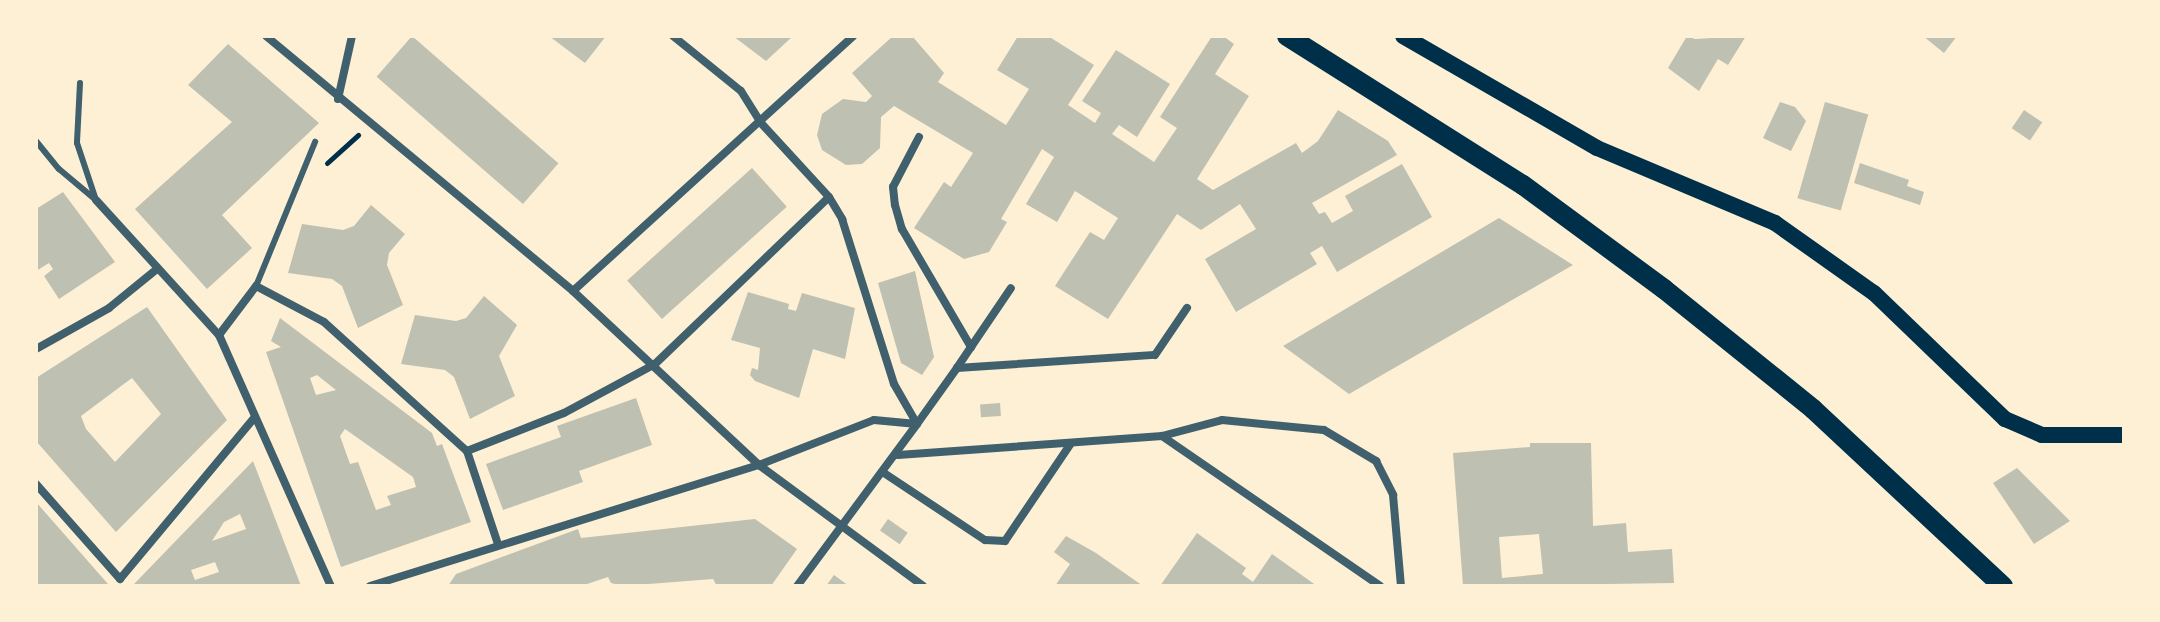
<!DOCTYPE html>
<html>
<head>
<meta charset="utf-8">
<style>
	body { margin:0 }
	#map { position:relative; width:2160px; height:622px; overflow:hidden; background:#fdf0d5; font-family:"IBM Plex Sans",sans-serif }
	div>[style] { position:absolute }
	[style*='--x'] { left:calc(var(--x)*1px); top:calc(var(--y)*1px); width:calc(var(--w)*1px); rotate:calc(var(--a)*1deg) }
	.building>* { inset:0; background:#bec0b2; transform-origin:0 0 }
	.path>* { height:5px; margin:-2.5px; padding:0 2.5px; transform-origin:2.5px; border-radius:2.5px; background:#003049 }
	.service>* { height:6px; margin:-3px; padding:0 3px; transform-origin:3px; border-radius:3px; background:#3f606c }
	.minor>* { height:8px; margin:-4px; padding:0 4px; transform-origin:4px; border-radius:4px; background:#3f606c }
	.secondary>* { height:16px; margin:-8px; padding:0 8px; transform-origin:8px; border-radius:8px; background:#003049 }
	.primary>* { height:20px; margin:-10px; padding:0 10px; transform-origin:10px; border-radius:10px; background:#003049 }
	span { translate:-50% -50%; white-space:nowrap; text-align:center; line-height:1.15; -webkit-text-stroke:6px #fdf0d5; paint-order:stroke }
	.frame { position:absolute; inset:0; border:38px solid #fdf0d5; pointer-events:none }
</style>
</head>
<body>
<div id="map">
	<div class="building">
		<i style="left:412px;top:36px;width:194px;height:54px;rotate:41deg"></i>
		<i style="clip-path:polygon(549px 36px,606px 36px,585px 63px)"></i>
		<i style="clip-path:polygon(733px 36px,793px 36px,766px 61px)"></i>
		<i style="clip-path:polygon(893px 36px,912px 36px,944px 73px,938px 82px,1006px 125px,1029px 89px,997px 70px,1018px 36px,1048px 36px,1094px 65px,1068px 105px,1095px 123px,1101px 113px,1082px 101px,1116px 50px,1170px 84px,1137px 137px,1119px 125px,1112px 134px,1154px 162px,1177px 128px,1160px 117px,1212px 36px,1223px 36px,1234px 44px,1215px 74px,1249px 96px,1197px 179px,1213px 190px,1296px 143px,1302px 153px,1318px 141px,1338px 110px,1388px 141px,1397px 155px,1312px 203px,1319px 214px,1325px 212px,1332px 223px,1353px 211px,1345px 196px,1402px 164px,1432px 217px,1337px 272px,1322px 246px,1310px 253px,1317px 264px,1236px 312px,1205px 259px,1256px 229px,1240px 204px,1201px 230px,1177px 214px,1108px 319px,1055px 286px,1090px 232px,1104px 240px,1118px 218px,1075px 191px,1057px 222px,1026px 204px,1054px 157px,1042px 149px,1001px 219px,1007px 222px,989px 252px,964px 259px,914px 228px,944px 182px,951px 187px,973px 153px,894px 106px,881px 117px,880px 148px,862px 164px,846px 165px,822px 150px,817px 135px,822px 114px,843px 99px,866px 102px,872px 96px,852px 73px)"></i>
		<i style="clip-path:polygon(1687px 36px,1695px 39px,1746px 36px,1728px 65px,1718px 59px,1699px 91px,1668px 68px)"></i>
		<i style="clip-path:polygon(1923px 36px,1957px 36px,1944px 53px)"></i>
		<i style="clip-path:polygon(228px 44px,319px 123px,222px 215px,252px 248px,207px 289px,135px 209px,232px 122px,188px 85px)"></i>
		<i style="clip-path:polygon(1780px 102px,1795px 107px,1806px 121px,1791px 151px,1763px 138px)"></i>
		<i style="left:1825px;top:102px;width:45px;height:100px;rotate:16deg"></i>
		<i style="left:2024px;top:110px;width:22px;height:22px;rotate:34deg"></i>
		<i style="clip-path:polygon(1860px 163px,1909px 180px,1907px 186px,1924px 192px,1920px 205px,1854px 183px)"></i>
		<i style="left:752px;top:168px;width:52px;height:168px;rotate:48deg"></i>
		<i style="clip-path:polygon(63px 192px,115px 262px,59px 299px,44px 276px,53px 269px,49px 263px,36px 271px,36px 209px)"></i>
		<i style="clip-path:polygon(371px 205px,405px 234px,389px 253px,387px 265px,403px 305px,358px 328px,342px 286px,332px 279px,288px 273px,302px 224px,343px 230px,354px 226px)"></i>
		<i style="clip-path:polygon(1499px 218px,1573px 265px,1349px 394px,1283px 346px)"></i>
		<i style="clip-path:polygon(915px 271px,934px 357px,922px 375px,901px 363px,878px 283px)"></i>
		<i style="clip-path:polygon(748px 292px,789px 304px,788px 309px,796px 311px,802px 293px,855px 308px,845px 359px,813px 349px,799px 398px,755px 381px,750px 375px,752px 368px,758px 370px,760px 348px,731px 340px)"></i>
		<i style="clip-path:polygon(484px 296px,517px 325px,499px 356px,515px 396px,470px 419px,454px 377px,445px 370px,401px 364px,415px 315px,456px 321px,466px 318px)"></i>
		<i style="clip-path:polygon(evenodd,147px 307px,227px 420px,116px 532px,36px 441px,36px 378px,147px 307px,132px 378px,161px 414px,115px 462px,86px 429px,81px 416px,132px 378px)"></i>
		<i style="clip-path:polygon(evenodd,280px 318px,432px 433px,437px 446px,442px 444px,471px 522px,341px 567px,266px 352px,281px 347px,271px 341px,280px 318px,317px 375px,336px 390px,316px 395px,310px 378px,317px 375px,280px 318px,345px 429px,413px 477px,416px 487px,387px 496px,391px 505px,376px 510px,358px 462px,350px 464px,340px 436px,345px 429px)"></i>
		<i style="clip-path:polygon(636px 398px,652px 445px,579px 471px,583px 482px,503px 510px,486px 464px,561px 437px,557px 426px)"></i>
		<i style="left:1000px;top:403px;width:13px;height:20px;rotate:86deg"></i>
		<i style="clip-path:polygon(evenodd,1530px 443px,1591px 443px,1593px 526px,1626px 523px,1628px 552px,1672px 549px,1674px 583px,1463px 586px,1453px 453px,1530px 447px,1530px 443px,1539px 534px,1543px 574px,1502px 578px,1499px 537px,1539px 534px)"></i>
		<i style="clip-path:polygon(evenodd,253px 461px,301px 586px,132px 586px,136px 582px,253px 461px,240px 514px,246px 529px,212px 541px,224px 522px,240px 514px,253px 461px,215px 562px,219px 572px,195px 580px,191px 570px,215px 562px)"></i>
		<i style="clip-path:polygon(2017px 468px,2070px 521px,2034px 544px,1993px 483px)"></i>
		<i style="clip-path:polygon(36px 502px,108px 584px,107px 586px,36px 586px)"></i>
		<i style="clip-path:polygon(755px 519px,797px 549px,771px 586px,717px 586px,713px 579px,623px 586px,611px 583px,608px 577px,581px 586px,448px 586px,456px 574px,578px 529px,581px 538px)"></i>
		<i style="left:888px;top:519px;width:24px;height:14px;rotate:35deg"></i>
		<i style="clip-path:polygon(1197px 533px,1246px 568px,1242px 574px,1253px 582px,1272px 554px,1317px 586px,1160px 586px)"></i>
		<i style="clip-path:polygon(1066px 536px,1096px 553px,1143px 586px,1055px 586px,1070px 564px,1054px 552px)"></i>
		<i style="clip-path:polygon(834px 575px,849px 586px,826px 586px)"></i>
	</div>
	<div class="path">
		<i style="--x:327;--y:163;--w:42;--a:-42.1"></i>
	</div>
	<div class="service">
		<i style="--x:80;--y:83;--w:60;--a:92.9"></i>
		<i style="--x:77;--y:143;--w:60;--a:71.6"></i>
		<i style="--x:36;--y:141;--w:36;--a:51"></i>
		<i style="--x:59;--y:169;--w:48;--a:40"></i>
		<i style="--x:256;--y:286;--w:156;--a:-67.7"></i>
	</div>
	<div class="minor">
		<i style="--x:266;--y:36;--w:399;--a:39.7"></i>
		<i style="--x:573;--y:291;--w:255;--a:43.1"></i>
		<i style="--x:759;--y:465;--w:204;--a:36.4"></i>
		<i style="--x:673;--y:36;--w:87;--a:39"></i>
		<i style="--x:741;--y:91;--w:38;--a:58"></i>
		<i style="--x:761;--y:123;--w:100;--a:47.4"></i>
		<i style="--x:829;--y:197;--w:26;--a:59"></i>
		<i style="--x:842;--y:219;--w:173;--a:72.5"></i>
		<i style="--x:894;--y:384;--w:46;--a:60.1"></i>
		<i style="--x:917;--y:424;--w:202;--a:126.5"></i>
		<i style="--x:338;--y:99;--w:65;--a:-77.5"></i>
		<i style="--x:919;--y:137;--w:56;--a:117.5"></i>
		<i style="--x:893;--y:187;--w:18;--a:84"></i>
		<i style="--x:895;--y:205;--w:25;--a:74"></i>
		<i style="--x:902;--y:229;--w:137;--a:59.7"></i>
		<i style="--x:971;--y:347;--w:25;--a:124"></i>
		<i style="--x:96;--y:200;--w:183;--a:47.7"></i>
		<i style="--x:219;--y:335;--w:275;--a:66"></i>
		<i style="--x:573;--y:291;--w:379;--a:-42.3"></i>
		<i style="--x:219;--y:335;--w:61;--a:-52.9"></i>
		<i style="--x:256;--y:286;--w:77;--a:27.9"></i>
		<i style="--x:324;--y:322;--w:193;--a:42.1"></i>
		<i style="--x:467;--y:451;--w:98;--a:71.6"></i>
		<i style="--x:971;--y:347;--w:71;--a:-55.9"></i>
		<i style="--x:36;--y:349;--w:84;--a:-29.3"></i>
		<i style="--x:109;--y:308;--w:62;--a:-39.1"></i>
		<i style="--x:1162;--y:436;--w:265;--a:34.5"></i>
		<i style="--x:467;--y:451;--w:104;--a:-21.4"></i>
		<i style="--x:564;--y:413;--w:103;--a:-28.3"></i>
		<i style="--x:655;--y:364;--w:241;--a:-43.8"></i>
		<i style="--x:898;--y:455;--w:265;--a:-4.1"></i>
		<i style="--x:1162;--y:436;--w:62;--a:-14.9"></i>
		<i style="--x:1222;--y:420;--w:102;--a:5.6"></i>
		<i style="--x:1324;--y:430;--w:61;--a:30.8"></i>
		<i style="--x:1376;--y:461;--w:38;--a:63"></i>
		<i style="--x:1393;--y:495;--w:91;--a:85"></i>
		<i style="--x:884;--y:473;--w:121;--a:33.6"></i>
		<i style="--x:985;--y:540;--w:20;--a:3"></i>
		<i style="--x:1005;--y:541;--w:118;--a:-56"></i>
		<i style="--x:36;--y:484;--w:127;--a:48.5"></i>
		<i style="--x:120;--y:579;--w:209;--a:-50.2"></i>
		<i style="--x:370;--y:586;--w:407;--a:-17.3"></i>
		<i style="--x:759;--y:465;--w:123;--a:-21.4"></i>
		<i style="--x:874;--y:420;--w:43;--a:5.3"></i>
		<i style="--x:917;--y:424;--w:69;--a:-54.5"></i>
		<i style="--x:957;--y:368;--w:198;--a:-3.8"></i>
		<i style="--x:1155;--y:355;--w:57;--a:-55.8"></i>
	</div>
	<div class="secondary">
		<i style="--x:1403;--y:36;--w:224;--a:30"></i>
		<i style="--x:1597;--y:148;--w:193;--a:22.8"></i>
		<i style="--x:1775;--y:223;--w:121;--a:35.3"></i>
		<i style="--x:1874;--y:293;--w:182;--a:43.9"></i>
		<i style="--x:2005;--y:419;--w:40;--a:23.4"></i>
		<i style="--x:2042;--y:435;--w:82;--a:0"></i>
	</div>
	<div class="primary">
		<i style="--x:1287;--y:36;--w:279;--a:32.3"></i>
		<i style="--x:1523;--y:185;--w:175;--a:36.4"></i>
		<i style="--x:1664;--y:289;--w:191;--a:38.8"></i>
		<i style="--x:1813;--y:409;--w:260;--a:43"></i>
	</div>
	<div class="frame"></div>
</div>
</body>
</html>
